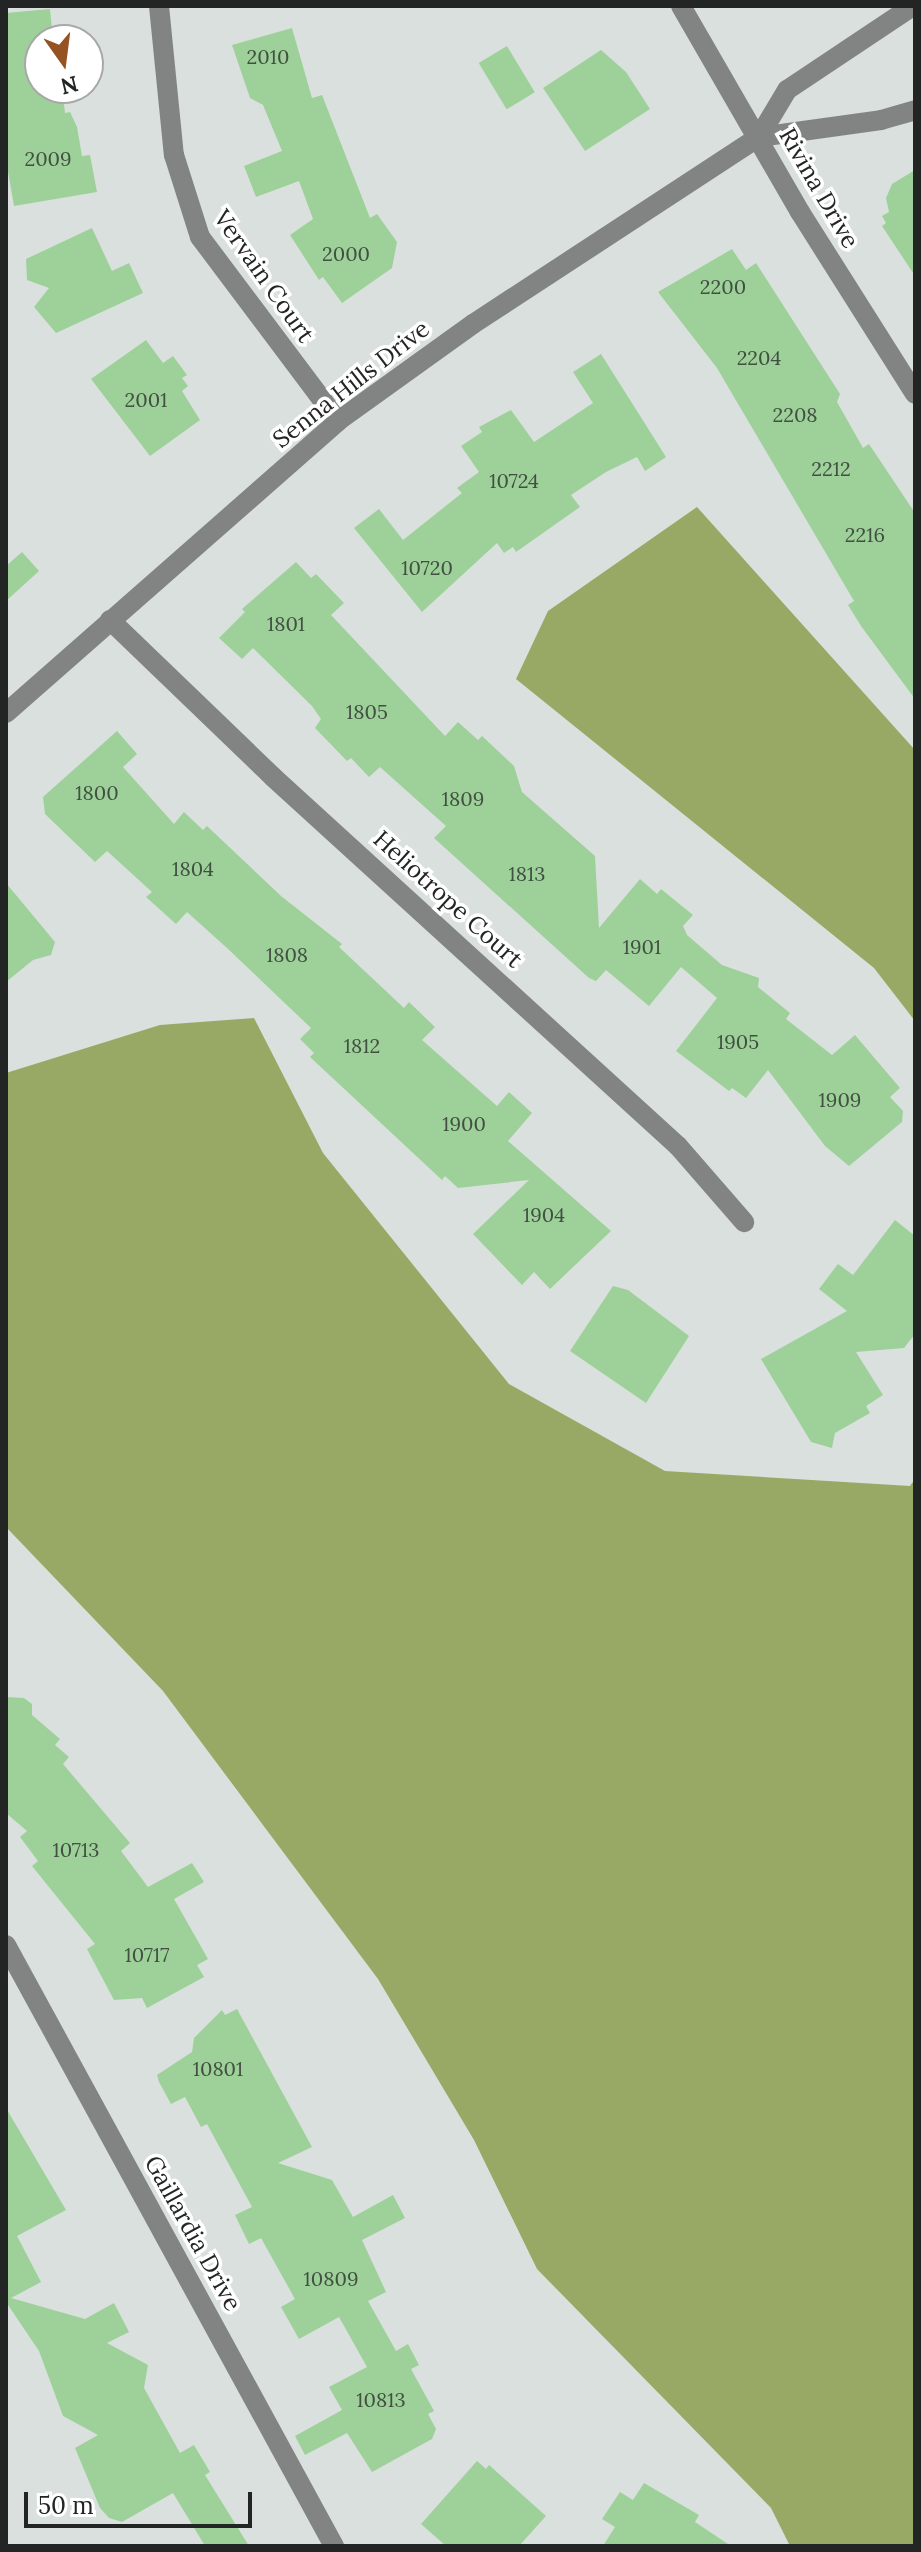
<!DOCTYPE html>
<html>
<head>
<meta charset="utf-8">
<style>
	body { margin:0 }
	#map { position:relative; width:921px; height:2552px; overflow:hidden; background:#d9e0dd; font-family:Lora,serif }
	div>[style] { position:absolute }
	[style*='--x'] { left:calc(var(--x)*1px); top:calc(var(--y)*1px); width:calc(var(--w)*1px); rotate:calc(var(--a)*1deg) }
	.forest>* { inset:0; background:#98a965 }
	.building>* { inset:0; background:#9ed19a; transform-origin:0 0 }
	.minor>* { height:20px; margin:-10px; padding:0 10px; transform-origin:10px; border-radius:10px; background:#818483 }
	span { translate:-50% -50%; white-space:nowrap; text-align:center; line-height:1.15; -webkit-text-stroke:7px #fff; paint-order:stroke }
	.number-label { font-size:20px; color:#415041 }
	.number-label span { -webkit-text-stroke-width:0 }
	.street-label { font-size:24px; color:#222523 }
	.frame { position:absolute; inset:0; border:8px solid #222523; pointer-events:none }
	.north { position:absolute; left:24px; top:24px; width:80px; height:80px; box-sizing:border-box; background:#fff; border:2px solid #a7a8a7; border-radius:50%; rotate:166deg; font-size:22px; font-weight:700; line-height:32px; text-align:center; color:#222523 }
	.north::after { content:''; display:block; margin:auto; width:28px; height:36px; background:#955223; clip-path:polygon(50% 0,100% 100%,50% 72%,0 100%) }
	.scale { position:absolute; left:24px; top:2492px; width:228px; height:36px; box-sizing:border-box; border:4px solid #222523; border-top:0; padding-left:10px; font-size:24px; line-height:28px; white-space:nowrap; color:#222523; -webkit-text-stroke:6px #fff; paint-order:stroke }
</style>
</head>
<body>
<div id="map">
	<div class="forest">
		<i style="clip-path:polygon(697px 507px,915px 750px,915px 1021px,874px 968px,516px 679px,548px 611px)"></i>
		<i style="clip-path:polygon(254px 1018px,323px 1153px,509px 1384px,665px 1471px,910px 1486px,915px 1479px,915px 2546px,790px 2546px,771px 2508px,537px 2269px,474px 2140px,378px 1979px,163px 1691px,6px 1527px,6px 1073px,160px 1025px)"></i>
	</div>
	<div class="building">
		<i style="clip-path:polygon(50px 9px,53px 40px,40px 40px,40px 88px,62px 88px,65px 113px,70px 112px,77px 127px,82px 156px,90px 155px,97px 192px,14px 206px,6px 160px,6px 13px)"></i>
		<i style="clip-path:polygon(292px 28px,312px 98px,322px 95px,370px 218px,377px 214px,397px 242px,392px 268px,342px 303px,323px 277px,319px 280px,290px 235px,313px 219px,299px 181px,256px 197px,244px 166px,282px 151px,263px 105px,250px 98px,232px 45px)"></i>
		<i style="left:507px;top:46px;width:54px;height:33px;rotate:59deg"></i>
		<i style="clip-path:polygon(601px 50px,626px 72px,650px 109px,585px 151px,543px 88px)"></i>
		<i style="clip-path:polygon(915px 170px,915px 276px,882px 226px,886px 223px,882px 216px,889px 212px,886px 198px,892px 184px)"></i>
		<i style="clip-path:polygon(92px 228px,112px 271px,129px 263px,143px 293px,56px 333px,34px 307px,49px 288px,27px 280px,26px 259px)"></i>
		<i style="clip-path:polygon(732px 249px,746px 270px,756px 263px,840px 394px,837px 402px,863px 448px,869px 444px,915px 513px,915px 699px,861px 626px,848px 605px,854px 601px,717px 368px,658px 292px)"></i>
		<i style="clip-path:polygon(146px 340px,163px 363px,173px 356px,187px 375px,182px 378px,188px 386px,182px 391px,200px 420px,150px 456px,91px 379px)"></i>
		<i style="clip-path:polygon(601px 354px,666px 457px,645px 471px,637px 457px,606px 472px,571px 495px,580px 507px,516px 552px,513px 547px,504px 553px,497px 543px,422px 612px,354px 528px,379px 509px,403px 540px,462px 493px,457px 488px,479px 472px,461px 446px,482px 432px,479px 427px,511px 410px,534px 442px,593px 403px,573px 372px)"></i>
		<i style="clip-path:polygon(22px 552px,39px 571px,6px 601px,6px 566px)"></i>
		<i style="clip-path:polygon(296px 562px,311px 578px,316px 574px,344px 603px,331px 615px,445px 736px,458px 722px,478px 740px,482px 736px,514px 766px,522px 792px,595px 856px,599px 928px,640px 879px,657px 894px,661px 889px,693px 915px,683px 926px,687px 935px,722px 965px,759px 978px,758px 987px,790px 1013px,786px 1019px,832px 1055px,855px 1035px,900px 1088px,890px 1097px,903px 1111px,902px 1122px,849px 1166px,825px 1146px,768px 1070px,746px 1098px,732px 1088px,729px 1091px,676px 1051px,717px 998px,681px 967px,649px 1006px,606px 970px,596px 981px,589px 978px,434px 838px,446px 826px,380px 767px,369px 777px,351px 758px,347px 761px,315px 728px,321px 719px,312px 706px,253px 648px,242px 659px,219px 638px,245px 612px,242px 609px)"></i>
		<i style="clip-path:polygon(117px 731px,137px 754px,123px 767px,174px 824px,184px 812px,203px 830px,207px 826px,281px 896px,342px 944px,339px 947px,404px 1008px,409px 1002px,435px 1027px,422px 1040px,497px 1106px,509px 1092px,532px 1113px,508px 1141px,611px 1231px,550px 1289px,534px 1272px,522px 1285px,473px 1234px,529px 1180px,458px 1188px,445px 1176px,442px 1180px,310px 1057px,314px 1053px,300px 1039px,311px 1028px,227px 948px,187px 912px,176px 924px,146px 897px,152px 892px,107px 851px,95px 862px,45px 814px,43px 797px)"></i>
		<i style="clip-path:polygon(6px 883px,55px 942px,51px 955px,33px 960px,6px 982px)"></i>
		<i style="clip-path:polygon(895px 1220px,915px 1236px,915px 1334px,904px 1348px,856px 1352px,883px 1395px,866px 1406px,870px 1413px,835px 1433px,832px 1448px,811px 1442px,761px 1359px,847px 1311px,819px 1289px,838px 1264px,853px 1275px)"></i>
		<i style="clip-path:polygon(613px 1286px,628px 1290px,689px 1336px,646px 1403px,570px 1351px)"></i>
		<i style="clip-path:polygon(6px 1697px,24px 1698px,32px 1704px,32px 1715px,60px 1739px,55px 1745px,69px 1757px,63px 1764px,130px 1843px,121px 1851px,148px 1887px,192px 1863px,204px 1882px,174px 1899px,208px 1959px,197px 1965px,204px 1977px,147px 2008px,142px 1998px,114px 2000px,87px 1949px,95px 1944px,32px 1866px,38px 1861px,20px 1837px,27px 1831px,6px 1813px)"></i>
		<i style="clip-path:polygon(237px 2009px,312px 2147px,278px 2163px,332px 2180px,353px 2217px,393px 2195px,405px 2218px,362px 2240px,386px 2292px,368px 2301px,396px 2351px,408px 2344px,419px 2365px,411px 2369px,434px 2411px,428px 2414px,436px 2429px,432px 2439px,372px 2472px,347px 2433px,305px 2455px,295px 2436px,342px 2410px,329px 2387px,367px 2367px,339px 2317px,299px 2339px,281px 2307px,295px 2299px,261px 2238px,249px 2244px,235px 2215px,252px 2207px,207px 2124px,201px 2127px,185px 2097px,171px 2104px,159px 2082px,157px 2075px,192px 2052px,194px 2038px,222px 2010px,225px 2015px)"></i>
		<i style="clip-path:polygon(6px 2108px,66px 2210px,17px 2236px,41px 2282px,11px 2298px,85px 2319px,114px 2303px,129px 2332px,107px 2343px,148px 2365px,144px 2388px,180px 2453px,194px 2445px,210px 2472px,205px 2475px,249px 2546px,205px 2546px,173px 2493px,122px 2522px,109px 2518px,100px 2508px,75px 2448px,98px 2435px,63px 2416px,39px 2351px,6px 2302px)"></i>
		<i style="clip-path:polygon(477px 2461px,486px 2469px,489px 2465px,546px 2516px,519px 2546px,446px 2546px,421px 2524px)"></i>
		<i style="clip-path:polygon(644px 2483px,699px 2515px,695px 2522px,731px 2546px,603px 2546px,615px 2527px,602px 2519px,620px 2492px,633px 2500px)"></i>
	</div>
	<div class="minor">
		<i style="--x:159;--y:6;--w:150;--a:84.3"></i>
		<i style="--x:174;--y:155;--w:86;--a:72.4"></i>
		<i style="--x:200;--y:237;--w:230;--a:53.1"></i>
		<i style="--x:681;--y:6;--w:238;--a:60"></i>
		<i style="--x:800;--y:212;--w:215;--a:57.7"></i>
		<i style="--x:759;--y:137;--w:55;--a:-59.2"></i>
		<i style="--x:787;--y:90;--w:151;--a:-33.7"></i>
		<i style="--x:110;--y:620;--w:226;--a:43.9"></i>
		<i style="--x:273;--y:777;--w:548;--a:42.34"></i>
		<i style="--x:678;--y:1146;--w:101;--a:49"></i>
		<i style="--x:6;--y:713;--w:442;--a:-41.3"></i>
		<i style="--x:338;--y:421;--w:166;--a:-35.7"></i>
		<i style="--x:473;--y:324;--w:342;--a:-33.2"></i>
		<i style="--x:759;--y:137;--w:123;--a:-7.9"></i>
		<i style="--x:881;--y:120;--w:35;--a:-16"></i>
		<i style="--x:6;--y:1945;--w:685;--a:61.38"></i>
	</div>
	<div class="number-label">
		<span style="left:268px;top:56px">2010</span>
		<span style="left:48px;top:158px">2009</span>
		<span style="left:346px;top:253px">2000</span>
		<span style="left:723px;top:286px">2200</span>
		<span style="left:759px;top:357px">2204</span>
		<span style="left:146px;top:399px">2001</span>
		<span style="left:795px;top:414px">2208</span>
		<span style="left:831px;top:468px">2212</span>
		<span style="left:514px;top:480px">10724</span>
		<span style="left:865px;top:534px">2216</span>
		<span style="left:427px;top:567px">10720</span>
		<span style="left:286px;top:623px">1801</span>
		<span style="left:367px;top:711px">1805</span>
		<span style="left:97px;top:792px">1800</span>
		<span style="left:463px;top:798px">1809</span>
		<span style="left:193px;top:868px">1804</span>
		<span style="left:527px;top:873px">1813</span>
		<span style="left:642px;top:946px">1901</span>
		<span style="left:287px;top:954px">1808</span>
		<span style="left:738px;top:1041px">1905</span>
		<span style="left:362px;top:1045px">1812</span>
		<span style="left:840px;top:1099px">1909</span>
		<span style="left:464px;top:1123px">1900</span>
		<span style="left:544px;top:1214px">1904</span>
		<span style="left:76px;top:1849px">10713</span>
		<span style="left:147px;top:1954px">10717</span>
		<span style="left:218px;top:2068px">10801</span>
		<span style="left:331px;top:2278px">10809</span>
		<span style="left:381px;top:2399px">10813</span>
	</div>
	<div class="street-label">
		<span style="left:819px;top:188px;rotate:60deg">Rivina Drive</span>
		<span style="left:264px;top:276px;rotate:55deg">Vervain Court</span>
		<span style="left:351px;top:384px;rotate:-38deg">Senna Hills Drive</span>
		<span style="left:448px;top:899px;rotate:42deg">Heliotrope Court</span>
		<span style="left:193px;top:2233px;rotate:61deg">Gaillardia Drive</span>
	</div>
	<div class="frame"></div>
	<div class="north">N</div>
	<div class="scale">50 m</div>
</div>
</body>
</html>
